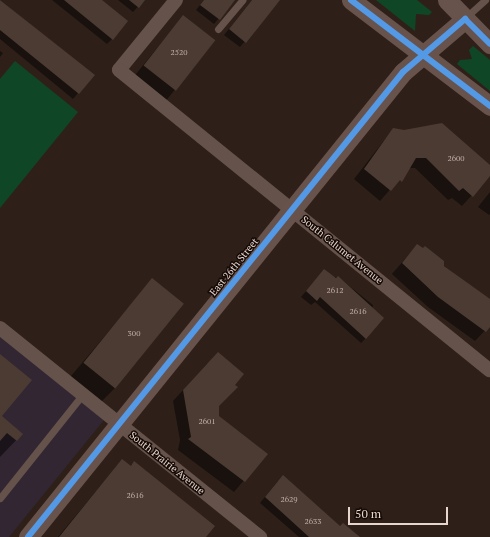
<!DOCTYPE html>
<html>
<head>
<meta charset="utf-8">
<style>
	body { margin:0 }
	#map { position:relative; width:490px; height:537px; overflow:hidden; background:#2e2019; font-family:"PT Serif",serif }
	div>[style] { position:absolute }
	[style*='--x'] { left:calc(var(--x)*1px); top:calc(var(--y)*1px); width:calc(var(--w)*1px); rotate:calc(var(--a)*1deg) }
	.medical>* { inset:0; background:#312632 }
	.green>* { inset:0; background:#0f4726 }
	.shadow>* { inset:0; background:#0007; transform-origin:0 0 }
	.building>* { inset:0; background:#4c3b33; transform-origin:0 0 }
	.lane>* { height:7px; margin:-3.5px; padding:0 3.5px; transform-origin:3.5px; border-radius:3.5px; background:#64524b }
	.street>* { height:14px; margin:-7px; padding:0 7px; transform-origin:7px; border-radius:7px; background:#64524b }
	.secondary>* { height:19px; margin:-9.5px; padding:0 9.5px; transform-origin:9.5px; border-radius:9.5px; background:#68534c }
	.cycleway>* { height:6px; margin:-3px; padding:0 3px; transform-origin:3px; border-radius:3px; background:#5399e6 }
	span { translate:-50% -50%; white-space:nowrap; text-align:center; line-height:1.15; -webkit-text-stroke:3px #160a06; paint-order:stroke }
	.number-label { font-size:8px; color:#c1afa7 }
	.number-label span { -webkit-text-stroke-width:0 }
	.street-label { font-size:10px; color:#e8d6ce }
	.scale { position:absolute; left:348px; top:507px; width:100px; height:18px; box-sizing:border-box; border:2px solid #e8d6ce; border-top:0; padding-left:5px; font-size:12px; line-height:14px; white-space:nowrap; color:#e8d6ce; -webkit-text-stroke:3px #160a06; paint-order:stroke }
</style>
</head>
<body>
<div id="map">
	<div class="medical">
		<i style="clip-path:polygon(0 328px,108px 415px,9px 537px,0 537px)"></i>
	</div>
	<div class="green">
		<i style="clip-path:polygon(376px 0,417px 0,432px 12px,429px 15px,416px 14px,415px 31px)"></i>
		<i style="clip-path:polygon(473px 46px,490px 60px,490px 91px,457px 64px,460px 60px,472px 59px,469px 50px)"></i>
		<i style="clip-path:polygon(15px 61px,78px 112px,0 208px,0 79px)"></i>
	</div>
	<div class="shadow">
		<i style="clip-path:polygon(0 0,93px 75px,73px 99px,0 39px)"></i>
		<i style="clip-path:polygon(52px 0,101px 0,112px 39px,107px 44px)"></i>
		<i style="clip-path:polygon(118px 0,144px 0,133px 12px)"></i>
		<i style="clip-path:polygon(204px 0,234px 0,214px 24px,196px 10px)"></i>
		<i style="clip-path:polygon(252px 0,279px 0,240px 47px,224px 35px)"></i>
		<i style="left:183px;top:16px;width:40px;height:84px;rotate:39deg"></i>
		<i style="clip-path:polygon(0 51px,3px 53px,0 57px)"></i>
		<i style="clip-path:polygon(393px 129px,490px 166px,490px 175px,462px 206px,452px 198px,448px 200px,415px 168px,409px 168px,380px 201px,354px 179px)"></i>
		<i style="clip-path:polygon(490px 192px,490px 214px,489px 215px,478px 207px)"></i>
		<i style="clip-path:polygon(417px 245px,490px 301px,490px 325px,475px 341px,428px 307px,392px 274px)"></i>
		<i style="clip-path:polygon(319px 276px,338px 277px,373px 305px,366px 338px,361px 343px,315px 302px,311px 305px,301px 297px)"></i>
		<i style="clip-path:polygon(152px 280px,115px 388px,97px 406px,66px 382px)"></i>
		<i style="clip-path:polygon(0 356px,1px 416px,22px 434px,0 457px)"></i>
		<i style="clip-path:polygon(207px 364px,234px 386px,218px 406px,218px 416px,266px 454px,234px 492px,178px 450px,180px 440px,173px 401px)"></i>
		<i style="clip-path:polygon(122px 460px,205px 537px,58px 537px)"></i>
		<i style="clip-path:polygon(278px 481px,340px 527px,358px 537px,299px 537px,260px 503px)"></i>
	</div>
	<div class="building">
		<i style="clip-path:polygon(0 0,95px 75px,79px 94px,0 30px)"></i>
		<i style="clip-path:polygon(64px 0,102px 0,128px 21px,113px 40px)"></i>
		<i style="clip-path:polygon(129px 0,145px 0,139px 8px)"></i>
		<i style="clip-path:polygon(204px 0,235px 0,220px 20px,200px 5px)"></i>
		<i style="clip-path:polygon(252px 0,280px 0,246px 43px,229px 29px)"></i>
		<i style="left:183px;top:15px;width:41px;height:64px;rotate:38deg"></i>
		<i style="clip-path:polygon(442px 123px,490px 165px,490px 176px,473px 197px,463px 188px,459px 191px,426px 158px,416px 158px,402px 182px,400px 180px,391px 191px,364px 169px,393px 128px,404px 130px)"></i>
		<i style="clip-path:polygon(417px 244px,423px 248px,425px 246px,444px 261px,444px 266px,490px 299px,490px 327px,486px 332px,438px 297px,402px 263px)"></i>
		<i style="clip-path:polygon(324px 269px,336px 278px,338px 276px,384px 318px,366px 339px,320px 297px,317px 301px,306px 291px)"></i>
		<i style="left:152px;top:278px;width:41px;height:109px;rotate:39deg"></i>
		<i style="clip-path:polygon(218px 352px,244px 374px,235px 385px,238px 387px,219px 406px,219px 416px,268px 454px,245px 482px,188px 439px,191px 437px,183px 390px)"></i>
		<i style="clip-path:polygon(0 354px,32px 380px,2px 416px,23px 434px,17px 441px,7px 433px,0 441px)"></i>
		<i style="clip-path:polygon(122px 459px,131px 466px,134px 461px,215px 526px,206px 537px,59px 537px)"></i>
		<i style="clip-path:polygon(283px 475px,340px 526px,343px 523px,360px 537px,309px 537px,265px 497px)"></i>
	</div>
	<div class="lane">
		<i style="--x:465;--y:18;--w:27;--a:-42"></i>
		<i style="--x:218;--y:29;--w:38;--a:-50"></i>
		<i style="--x:0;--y:498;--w:133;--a:-51.4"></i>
	</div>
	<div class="street">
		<i style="--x:176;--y:0;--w:90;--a:129.2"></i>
		<i style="--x:119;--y:70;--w:477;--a:39"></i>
		<i style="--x:0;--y:328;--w:334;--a:38.8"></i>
	</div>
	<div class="secondary">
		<i style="--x:351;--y:0;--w:175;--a:37.3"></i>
		<i style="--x:447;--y:0;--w:62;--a:45.7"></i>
		<i style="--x:28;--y:537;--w:597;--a:-51.12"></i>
		<i style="--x:403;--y:72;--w:82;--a:-40.5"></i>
	</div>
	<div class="cycleway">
		<i style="--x:351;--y:0;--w:175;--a:37.3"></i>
		<i style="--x:28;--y:537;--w:597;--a:-51.12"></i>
		<i style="--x:403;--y:72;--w:82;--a:-40.5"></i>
		<i style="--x:465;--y:19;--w:35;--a:45"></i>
	</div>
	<div class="number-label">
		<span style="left:179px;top:53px">2520</span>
		<span style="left:456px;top:159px">2600</span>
		<span style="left:335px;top:291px">2612</span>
		<span style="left:358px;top:312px">2616</span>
		<span style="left:134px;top:334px">300</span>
		<span style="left:207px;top:422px">2601</span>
		<span style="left:135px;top:496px">2616</span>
		<span style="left:289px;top:500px">2629</span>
		<span style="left:313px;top:522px">2633</span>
	</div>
	<div class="street-label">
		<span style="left:342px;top:250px;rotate:39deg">South Calumet Avenue</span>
		<span style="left:234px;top:267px;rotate:-51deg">East 26th Street</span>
		<span style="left:167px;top:463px;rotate:39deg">South Prairie Avenue</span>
	</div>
	<div class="scale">50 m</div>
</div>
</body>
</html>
